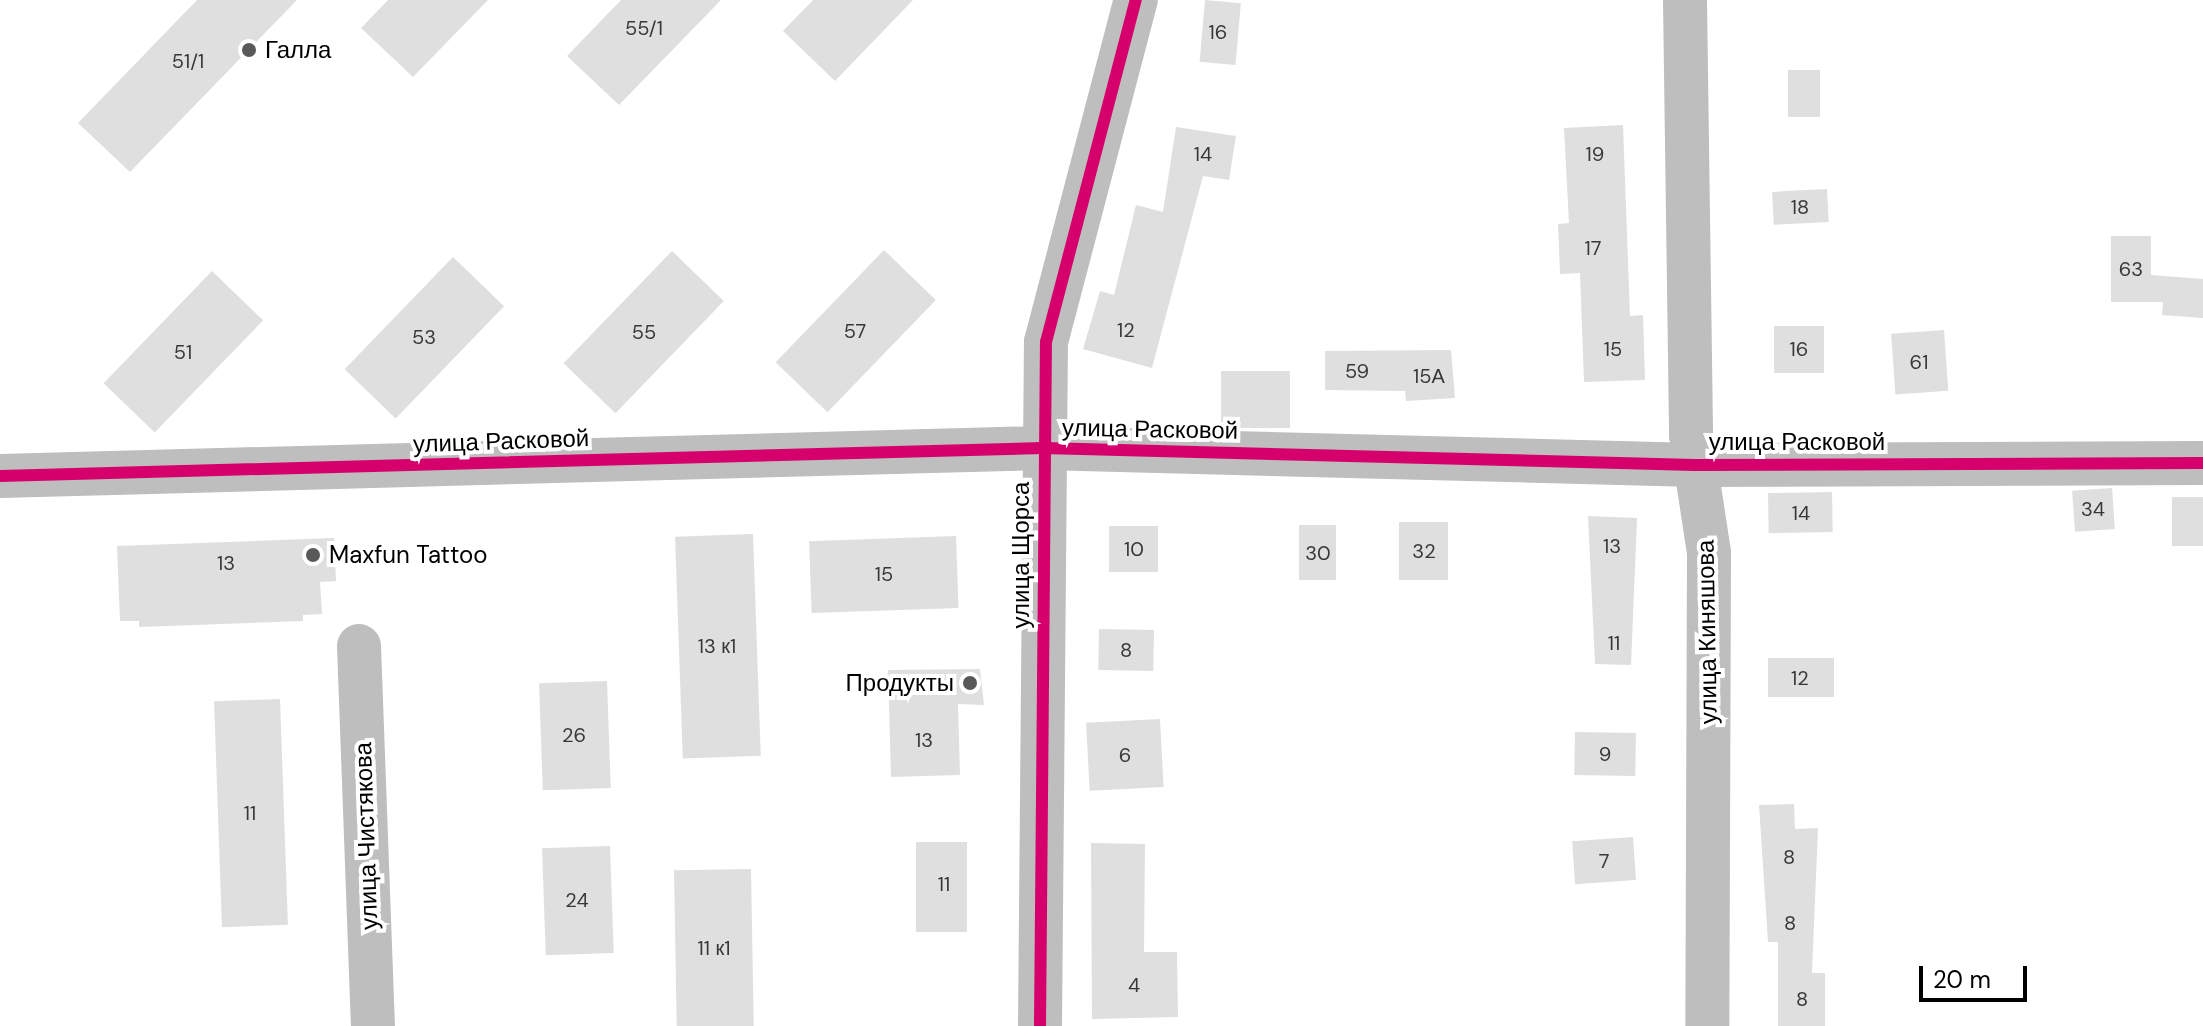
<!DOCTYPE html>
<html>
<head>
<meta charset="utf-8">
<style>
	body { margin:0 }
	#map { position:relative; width:2203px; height:1026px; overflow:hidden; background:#fff; font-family:"DM Sans",sans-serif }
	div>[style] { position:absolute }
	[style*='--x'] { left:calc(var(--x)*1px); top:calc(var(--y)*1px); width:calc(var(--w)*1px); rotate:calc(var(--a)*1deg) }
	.building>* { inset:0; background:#dfdfdf; transform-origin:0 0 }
	.minor>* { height:44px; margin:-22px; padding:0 22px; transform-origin:22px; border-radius:22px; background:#bebebe }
	.cycleway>* { height:12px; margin:-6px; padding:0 6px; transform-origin:6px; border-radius:6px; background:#d6006c }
	.dots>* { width:22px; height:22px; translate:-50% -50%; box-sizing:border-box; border:4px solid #fff; border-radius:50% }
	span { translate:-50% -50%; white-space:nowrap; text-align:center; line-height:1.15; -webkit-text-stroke:8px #fff; paint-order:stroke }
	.number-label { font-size:20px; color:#383838 }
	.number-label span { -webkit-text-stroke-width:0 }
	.poi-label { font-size:24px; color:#000 }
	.left { translate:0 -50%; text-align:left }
	.right { translate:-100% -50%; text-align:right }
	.street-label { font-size:24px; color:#000 }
	.scale { position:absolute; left:1919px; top:966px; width:108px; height:36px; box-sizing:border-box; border:4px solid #000; border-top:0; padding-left:10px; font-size:24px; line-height:28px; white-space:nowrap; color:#000; -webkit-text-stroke:6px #fff; paint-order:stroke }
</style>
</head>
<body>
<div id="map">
	<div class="building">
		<i style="clip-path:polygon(197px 0,297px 0,130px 172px,78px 123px)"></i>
		<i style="clip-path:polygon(388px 0,488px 0,413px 77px,361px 28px)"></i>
		<i style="clip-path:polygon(621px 0,721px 0,619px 105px,567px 56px)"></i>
		<i style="clip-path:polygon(813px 0,913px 0,835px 81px,783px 31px)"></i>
		<i style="left:1205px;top:0;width:36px;height:62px;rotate:5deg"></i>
		<i style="left:1788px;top:70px;width:32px;height:47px"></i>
		<i style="clip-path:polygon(1623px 125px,1630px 316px,1643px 315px,1645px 380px,1584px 382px,1580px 273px,1560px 274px,1558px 224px,1569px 223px,1564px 128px)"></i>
		<i style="clip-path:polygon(1176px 127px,1236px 136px,1229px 180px,1203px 176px,1152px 368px,1083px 349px,1100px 291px,1114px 295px,1136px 205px,1163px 212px)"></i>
		<i style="left:1827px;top:189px;width:33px;height:55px;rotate:87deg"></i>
		<i style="clip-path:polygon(2111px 236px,2151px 236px,2151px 275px,2203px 279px,2203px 318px,2162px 315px,2163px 302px,2111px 302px)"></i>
		<i style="left:884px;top:250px;width:72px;height:156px;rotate:44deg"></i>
		<i style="left:672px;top:251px;width:72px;height:156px;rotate:44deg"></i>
		<i style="left:453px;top:257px;width:71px;height:156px;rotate:44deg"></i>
		<i style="left:212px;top:271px;width:71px;height:156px;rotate:44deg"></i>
		<i style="left:1774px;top:326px;width:50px;height:47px"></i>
		<i style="left:1944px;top:330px;width:61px;height:53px;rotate:86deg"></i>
		<i style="clip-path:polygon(1451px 350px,1455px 398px,1406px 401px,1405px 391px,1325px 390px,1325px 351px)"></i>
		<i style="left:1221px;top:371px;width:69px;height:57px"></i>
		<i style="left:2112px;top:488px;width:41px;height:40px;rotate:86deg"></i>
		<i style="left:1832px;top:492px;width:40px;height:64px;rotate:89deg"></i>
		<i style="left:2203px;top:497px;width:49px;height:31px;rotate:90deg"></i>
		<i style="clip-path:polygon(1588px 516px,1637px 518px,1631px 665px,1595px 664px)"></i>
		<i style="left:1399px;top:522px;width:49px;height:58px"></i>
		<i style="left:1299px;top:525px;width:37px;height:55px"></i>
		<i style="left:1109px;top:526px;width:49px;height:46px"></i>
		<i style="left:753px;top:534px;width:222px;height:78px;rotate:88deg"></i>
		<i style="left:956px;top:536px;width:72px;height:147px;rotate:88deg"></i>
		<i style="clip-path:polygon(334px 538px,336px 581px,320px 582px,322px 614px,303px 615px,303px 621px,139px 627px,139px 621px,120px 621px,117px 546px)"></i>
		<i style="left:1099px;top:629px;width:55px;height:41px;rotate:1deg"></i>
		<i style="left:1768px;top:658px;width:66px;height:39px"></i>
		<i style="clip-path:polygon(980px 669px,984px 705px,958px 704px,960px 775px,891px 777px,888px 670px)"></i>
		<i style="left:607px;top:681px;width:107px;height:68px;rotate:88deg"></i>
		<i style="left:280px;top:699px;width:226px;height:66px;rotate:88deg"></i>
		<i style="left:1160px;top:719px;width:68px;height:74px;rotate:87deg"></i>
		<i style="left:1575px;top:732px;width:61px;height:43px;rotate:1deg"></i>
		<i style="clip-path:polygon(1794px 804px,1795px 829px,1818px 828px,1812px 973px,1825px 973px,1825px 1026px,1778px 1026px,1778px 942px,1768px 942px,1759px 805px)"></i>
		<i style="left:1633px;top:837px;width:43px;height:61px;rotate:86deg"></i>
		<i style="left:916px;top:842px;width:51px;height:90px"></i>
		<i style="clip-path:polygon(1091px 843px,1145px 844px,1144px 952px,1177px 952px,1178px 1017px,1092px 1019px)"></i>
		<i style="left:610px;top:846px;width:107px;height:68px;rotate:88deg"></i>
		<i style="left:751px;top:869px;width:157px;height:77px;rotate:89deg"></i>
	</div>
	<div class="minor">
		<i style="--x:1685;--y:0;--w:435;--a:89.2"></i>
		<i style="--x:1691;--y:435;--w:119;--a:81.3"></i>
		<i style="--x:1709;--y:553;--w:473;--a:90.2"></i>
		<i style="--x:0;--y:476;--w:1043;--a:-1.54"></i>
		<i style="--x:1043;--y:448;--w:652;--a:1.49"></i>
		<i style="--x:1695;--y:465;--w:508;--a:-0.23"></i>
		<i style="--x:359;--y:646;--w:380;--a:87.9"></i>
		<i style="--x:1040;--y:1026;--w:684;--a:-89.5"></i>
		<i style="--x:1046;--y:342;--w:354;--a:-75.3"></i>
	</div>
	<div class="cycleway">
		<i style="--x:0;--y:476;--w:1043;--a:-1.54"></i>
		<i style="--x:1043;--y:448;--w:652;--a:1.49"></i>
		<i style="--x:1695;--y:465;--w:508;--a:-0.23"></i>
		<i style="--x:1040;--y:1026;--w:684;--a:-89.5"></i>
		<i style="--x:1046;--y:342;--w:354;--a:-75.3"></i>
	</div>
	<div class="dots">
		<i style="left:249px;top:50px;background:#595959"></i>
		<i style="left:313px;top:555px;background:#595959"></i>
		<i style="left:970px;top:683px;background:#595959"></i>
	</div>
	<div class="number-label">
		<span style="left:644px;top:28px">55/1</span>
		<span style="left:1218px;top:32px">16</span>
		<span style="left:188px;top:61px">51/1</span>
		<span style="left:1203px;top:154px">14</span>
		<span style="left:1595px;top:154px">19</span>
		<span style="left:1800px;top:207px">18</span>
		<span style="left:1593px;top:248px">17</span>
		<span style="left:2131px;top:269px">63</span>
		<span style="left:1126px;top:330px">12</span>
		<span style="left:855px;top:331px">57</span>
		<span style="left:644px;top:332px">55</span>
		<span style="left:424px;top:337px">53</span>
		<span style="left:1613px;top:349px">15</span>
		<span style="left:1799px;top:349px">16</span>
		<span style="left:183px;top:352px">51</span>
		<span style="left:1919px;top:362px">61</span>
		<span style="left:1357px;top:371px">59</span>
		<span style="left:1429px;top:376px">15А</span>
		<span style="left:2093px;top:509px">34</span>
		<span style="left:1801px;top:513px">14</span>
		<span style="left:1612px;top:546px">13</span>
		<span style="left:1134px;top:549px">10</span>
		<span style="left:1424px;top:551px">32</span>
		<span style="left:1318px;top:553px">30</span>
		<span style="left:226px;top:563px">13</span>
		<span style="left:884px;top:574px">15</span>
		<span style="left:1614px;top:643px">11</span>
		<span style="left:717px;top:646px">13 к1</span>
		<span style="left:1126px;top:650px">8</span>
		<span style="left:1800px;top:678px">12</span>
		<span style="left:574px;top:735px">26</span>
		<span style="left:924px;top:740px">13</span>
		<span style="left:1605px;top:754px">9</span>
		<span style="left:1125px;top:755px">6</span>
		<span style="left:250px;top:813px">11</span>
		<span style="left:1789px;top:857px">8</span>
		<span style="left:1604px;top:861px">7</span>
		<span style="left:944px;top:884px">11</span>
		<span style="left:577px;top:900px">24</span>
		<span style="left:1790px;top:923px">8</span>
		<span style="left:714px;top:948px">11 к1</span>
		<span style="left:1134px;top:985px">4</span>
		<span style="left:1802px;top:999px">8</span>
	</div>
	<div class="poi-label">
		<span class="left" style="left:265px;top:50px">Галла</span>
		<span class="left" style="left:329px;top:555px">Maxfun Tattoo</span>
		<span class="right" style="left:954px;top:683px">Продукты</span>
	</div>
	<div class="street-label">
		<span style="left:1150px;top:429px;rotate:1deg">улица Расковой</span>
		<span style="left:501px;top:441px;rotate:-2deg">улица Расковой</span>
		<span style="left:1797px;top:442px">улица Расковой</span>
		<span style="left:1021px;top:555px;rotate:-90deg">улица Щорса</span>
		<span style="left:1707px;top:632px;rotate:-91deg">улица Киняшова</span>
		<span style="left:366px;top:836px;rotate:-92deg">улица Чистякова</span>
	</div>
	<div class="scale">20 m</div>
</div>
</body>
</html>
